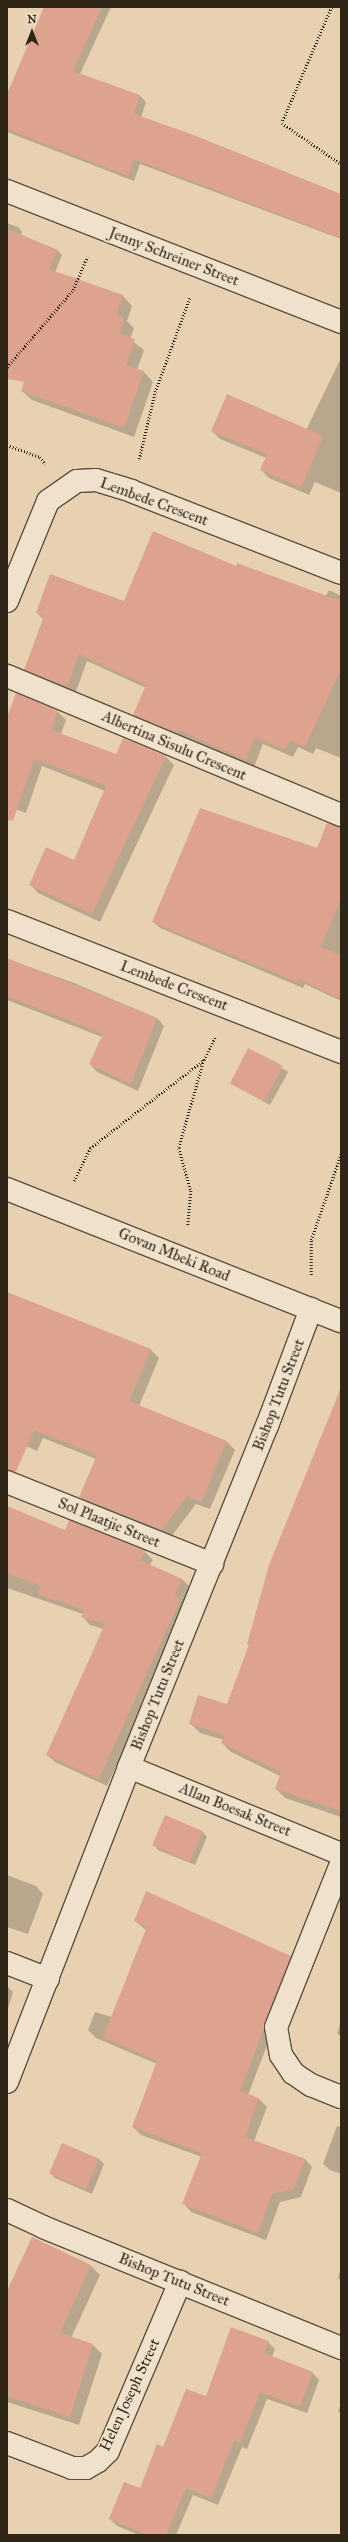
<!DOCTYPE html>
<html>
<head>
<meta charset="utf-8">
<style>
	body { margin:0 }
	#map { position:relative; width:348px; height:2542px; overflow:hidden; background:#e8d1b1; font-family:"IM FELL Great Primer",serif }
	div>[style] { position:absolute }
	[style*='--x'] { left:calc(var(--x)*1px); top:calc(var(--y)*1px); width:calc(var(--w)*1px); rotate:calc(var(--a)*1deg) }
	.shadow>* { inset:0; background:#0003; transform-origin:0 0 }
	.building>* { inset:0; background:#dea38e; transform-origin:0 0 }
	.path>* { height:2.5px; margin-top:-1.25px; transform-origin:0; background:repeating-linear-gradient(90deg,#2f2517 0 1px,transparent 0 3px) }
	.roads { filter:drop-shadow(1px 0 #5d503e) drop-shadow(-1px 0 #5d503e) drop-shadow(0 1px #5d503e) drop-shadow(0 -1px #5d503e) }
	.minor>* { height:22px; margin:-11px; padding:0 11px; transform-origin:11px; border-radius:11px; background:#f0e1cc }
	span { translate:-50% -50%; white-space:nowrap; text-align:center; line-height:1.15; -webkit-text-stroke:4px #f0e1cc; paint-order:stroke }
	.street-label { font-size:15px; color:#2f2517 }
	.frame { position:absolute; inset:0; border:8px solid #2f2517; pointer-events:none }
	.north { position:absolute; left:12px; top:12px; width:40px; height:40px; -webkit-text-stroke:3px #f0e1cc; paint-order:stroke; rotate:0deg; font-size:11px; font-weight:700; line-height:16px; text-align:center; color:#2f2517 }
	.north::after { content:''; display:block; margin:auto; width:14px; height:18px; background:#2f2517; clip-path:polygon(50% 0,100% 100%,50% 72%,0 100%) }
</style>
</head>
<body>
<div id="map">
	<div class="shadow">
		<i style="clip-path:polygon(54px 7px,111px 7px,80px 74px,140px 96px,146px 102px,141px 117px,341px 196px,341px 239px,140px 164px,134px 181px,7px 132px,7px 97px)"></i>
		<i style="clip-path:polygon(7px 223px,18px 227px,22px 232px,21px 235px,57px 250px,62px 255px,47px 292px,7px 275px)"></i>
		<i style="clip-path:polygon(63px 275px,123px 296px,132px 306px,127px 321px,134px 328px,130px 339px,144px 350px,137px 370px,144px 372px,153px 382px,134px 437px,32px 400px,22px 391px)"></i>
		<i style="clip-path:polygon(341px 358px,341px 493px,315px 482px,309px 495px,269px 478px,261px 470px,266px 458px,220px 439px,212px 431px,306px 430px)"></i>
		<i style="clip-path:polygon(237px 567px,326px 596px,329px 590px,341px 596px,341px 758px,316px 748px,313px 754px,298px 747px,293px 757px,263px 744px,254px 767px,186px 737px,185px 740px,142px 722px,134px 715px,146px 688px,87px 661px,75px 694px,33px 677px,26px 669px,44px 620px,37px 613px,125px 602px)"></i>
		<i style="clip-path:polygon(16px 694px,58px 712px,66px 720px,61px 734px,116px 756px,123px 739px,166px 757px,174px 765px,100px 922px,38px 893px,30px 884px,74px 862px,105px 791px,42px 766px,26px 813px,7px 806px,7px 713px,9px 714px)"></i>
		<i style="clip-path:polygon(341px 837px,341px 1001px,305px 984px,303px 988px,160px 928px,154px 922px)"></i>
		<i style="clip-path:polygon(7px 959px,74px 983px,157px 1018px,164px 1026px,138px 1091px,97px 1072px,90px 1064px,102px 1037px,7px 1000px)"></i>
		<i style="left:249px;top:1050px;width:45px;height:38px;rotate:29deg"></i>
		<i style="clip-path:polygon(9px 1294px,151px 1350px,159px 1358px,139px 1406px,227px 1442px,235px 1450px,210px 1509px,196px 1504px,170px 1538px,88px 1505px,80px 1497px,96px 1459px,43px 1438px,37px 1451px,7px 1438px)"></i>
		<i style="clip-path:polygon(341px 1392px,341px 1817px,285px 1798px,276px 1789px,280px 1776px,231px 1752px,222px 1743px,224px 1740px,200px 1733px,191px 1724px,227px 1705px)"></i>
		<i style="clip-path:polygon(7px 1514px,66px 1531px,70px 1522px,145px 1552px,153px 1560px,149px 1565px,182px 1579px,190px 1587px,182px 1604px,187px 1609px,107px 1786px,55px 1762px,47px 1755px,104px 1629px,90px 1625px,83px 1617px,83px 1614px,7px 1588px)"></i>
		<i style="clip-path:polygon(203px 1832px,207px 1837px,195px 1865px,158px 1850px,154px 1845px)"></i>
		<i style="clip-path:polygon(7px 1875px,36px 1886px,43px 1894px,28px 1934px,7px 1927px)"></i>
		<i style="clip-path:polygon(135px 1921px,290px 1957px,298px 1965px,248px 2095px,259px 2099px,267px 2107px,254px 2141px,305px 2159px,312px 2167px,301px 2197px,280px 2202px,266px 2240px,191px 2212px,184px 2204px,202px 2157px,141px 2135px,133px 2127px,157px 2064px,96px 2038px,88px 2030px,95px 2012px,178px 2037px,130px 1969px,146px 1930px)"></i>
		<i style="clip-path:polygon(7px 1986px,13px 1992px,7px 2012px)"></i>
		<i style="clip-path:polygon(341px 2021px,341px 2037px,337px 2033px)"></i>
		<i style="clip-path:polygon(337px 2126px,341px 2127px,341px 2174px,330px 2170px,323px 2164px)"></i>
		<i style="clip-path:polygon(62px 2144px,99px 2159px,104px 2164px,92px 2194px,55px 2178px,50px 2173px)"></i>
		<i style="clip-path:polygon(33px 2239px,91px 2266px,100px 2275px,71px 2338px,93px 2345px,102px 2354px,79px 2425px,7px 2402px,7px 2293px)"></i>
		<i style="clip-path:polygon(341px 2268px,341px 2281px,338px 2278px)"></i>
		<i style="clip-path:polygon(268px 2342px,275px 2349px,272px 2357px,312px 2372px,319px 2380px,307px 2413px,267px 2399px,247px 2449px,242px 2447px,218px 2505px,193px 2495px,176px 2535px,139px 2535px,117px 2526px,110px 2519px,140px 2490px,206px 2398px)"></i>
		<i style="clip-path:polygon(341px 2403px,341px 2414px,338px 2411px)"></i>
	</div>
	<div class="building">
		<i style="clip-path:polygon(44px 7px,102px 7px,73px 71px,140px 95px,134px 114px,191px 134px,341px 194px,341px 238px,134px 159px,128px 176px,7px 129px,7px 94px)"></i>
		<i style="clip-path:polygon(7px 229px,58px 250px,49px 269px,123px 295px,116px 315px,125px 318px,119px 334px,135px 339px,126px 365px,144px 371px,124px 428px,21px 391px,24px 382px,7px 379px)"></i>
		<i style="clip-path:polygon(227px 394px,323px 436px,301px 487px,260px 470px,267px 454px,211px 431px)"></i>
		<i style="clip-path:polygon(153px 531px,236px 566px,237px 563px,341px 601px,341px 669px,305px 747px,290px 740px,285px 750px,255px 737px,246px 760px,179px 730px,177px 733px,133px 715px,146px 685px,79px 654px,67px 687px,24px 670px,44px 616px,36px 613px,50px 574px,124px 601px)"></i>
		<i style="clip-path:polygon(16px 693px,58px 711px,51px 730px,116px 754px,123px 738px,166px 756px,92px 914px,29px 885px,46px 847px,74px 860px,106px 786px,34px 759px,13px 821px,7px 820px,7px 717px)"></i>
		<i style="clip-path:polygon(200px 808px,317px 848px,327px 823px,341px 827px,341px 898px,321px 947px,341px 956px,341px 999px,299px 979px,297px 982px,152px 922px)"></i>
		<i style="clip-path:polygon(7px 958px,157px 1018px,131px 1084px,89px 1064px,103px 1034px,7px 996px)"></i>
		<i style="left:248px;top:1048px;width:39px;height:40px;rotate:27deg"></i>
		<i style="clip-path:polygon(7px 1292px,151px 1349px,129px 1401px,227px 1441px,201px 1502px,187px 1496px,162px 1530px,79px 1497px,97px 1455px,34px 1430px,16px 1472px,7px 1470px)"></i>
		<i style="clip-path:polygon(340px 1390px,341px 1390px,341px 1811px,275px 1789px,281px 1772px,221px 1743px,225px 1735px,189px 1724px,198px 1695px,227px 1704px,249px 1645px,247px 1644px,269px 1565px)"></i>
		<i style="clip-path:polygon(7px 1506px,65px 1530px,69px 1520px,146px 1551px,140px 1560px,182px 1579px,175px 1595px,180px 1600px,99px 1779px,46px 1755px,105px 1624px,81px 1617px,84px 1610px,38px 1594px,41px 1586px,7px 1573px)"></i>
		<i style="left:165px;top:1815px;width:41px;height:33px;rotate:23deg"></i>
		<i style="clip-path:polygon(146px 1891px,291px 1956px,240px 2091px,259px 2098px,245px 2137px,305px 2159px,294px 2189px,272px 2194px,258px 2233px,182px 2204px,202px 2153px,132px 2127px,157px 2061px,103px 2037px,147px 1927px,134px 1921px)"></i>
		<i style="left:62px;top:2143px;width:40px;height:33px;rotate:23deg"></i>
		<i style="clip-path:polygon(32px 2237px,91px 2265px,60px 2333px,93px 2344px,70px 2417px,7px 2396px,7px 2291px)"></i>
		<i style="clip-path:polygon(231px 2327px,269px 2341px,264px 2353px,313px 2372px,300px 2407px,260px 2392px,240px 2442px,234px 2440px,211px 2498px,186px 2488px,166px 2535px,148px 2535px,109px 2519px,124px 2482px,140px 2488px,157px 2444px,163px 2447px,186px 2389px,206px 2396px)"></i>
	</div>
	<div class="path">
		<i style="--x:332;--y:7;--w:126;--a:113.3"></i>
		<i style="--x:282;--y:123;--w:72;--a:34.8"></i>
		<i style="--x:7;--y:367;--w:101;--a:-49.4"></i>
		<i style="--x:73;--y:290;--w:36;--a:-67"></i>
		<i style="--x:7;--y:445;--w:35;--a:20"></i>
		<i style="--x:40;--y:457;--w:9;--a:54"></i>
		<i style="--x:139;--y:459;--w:69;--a:-76.6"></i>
		<i style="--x:155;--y:392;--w:101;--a:-69.8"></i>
		<i style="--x:204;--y:1060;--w:25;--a:-64"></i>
		<i style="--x:74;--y:1181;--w:37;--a:-64"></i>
		<i style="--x:90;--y:1148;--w:144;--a:-37.7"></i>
		<i style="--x:204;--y:1060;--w:91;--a:105.9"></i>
		<i style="--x:179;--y:1148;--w:45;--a:74.4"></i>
		<i style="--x:191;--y:1191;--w:35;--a:95"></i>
		<i style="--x:311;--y:1275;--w:35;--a:-90"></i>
		<i style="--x:311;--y:1240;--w:91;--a:-70.8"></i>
	</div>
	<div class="roads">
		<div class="minor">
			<i style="--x:7;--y:191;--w:359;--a:21.4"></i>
			<i style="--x:7;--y:601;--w:108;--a:-67.7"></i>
			<i style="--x:48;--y:501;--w:35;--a:-35"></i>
			<i style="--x:77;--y:481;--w:19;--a:-3"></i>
			<i style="--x:96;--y:480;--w:37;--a:17"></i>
			<i style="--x:131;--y:491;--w:225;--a:21.3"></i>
			<i style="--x:7;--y:676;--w:362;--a:22.6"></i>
			<i style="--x:7;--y:921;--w:359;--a:21.4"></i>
			<i style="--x:7;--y:1189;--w:359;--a:21.6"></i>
			<i style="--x:7;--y:1482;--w:221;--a:21.8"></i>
			<i style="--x:129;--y:1767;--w:229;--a:22.3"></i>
			<i style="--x:341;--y:1864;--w:175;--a:111.7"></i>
			<i style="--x:276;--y:2027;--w:28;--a:80"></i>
			<i style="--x:281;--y:2055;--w:22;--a:56"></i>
			<i style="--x:293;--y:2073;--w:22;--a:34"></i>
			<i style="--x:311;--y:2085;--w:32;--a:22"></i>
			<i style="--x:7;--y:1963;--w:44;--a:21.3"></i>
			<i style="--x:7;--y:2082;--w:338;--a:-68.8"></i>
			<i style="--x:129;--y:1767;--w:368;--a:-68"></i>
			<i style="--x:267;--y:1426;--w:125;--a:-69.4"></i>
			<i style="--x:7;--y:2210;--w:40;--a:25"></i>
			<i style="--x:43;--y:2227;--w:322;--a:22.1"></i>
			<i style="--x:7;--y:2443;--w:70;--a:21"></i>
			<i style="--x:72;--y:2468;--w:14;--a:0"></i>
			<i style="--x:86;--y:2468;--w:14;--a:-30"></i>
			<i style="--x:98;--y:2461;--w:14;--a:-45"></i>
			<i style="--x:108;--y:2451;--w:184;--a:-66.9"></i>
		</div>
	</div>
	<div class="street-label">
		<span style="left:174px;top:257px;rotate:21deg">Jenny Schreiner Street</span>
		<span style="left:154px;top:502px;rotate:20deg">Lembede Crescent</span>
		<span style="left:174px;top:746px;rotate:23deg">Albertina Sisulu Crescent</span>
		<span style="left:174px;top:986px;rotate:21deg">Lembede Crescent</span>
		<span style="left:174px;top:1255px;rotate:22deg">Govan Mbeki Road</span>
		<span style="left:279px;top:1395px;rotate:-69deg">Bishop Tutu Street</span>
		<span style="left:109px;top:1523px;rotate:22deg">Sol Plaatjie Street</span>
		<span style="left:158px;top:1695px;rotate:-68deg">Bishop Tutu Street</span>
		<span style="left:235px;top:1810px;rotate:22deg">Allan Boesak Street</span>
		<span style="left:174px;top:2280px;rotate:22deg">Bishop Tutu Street</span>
		<span style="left:130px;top:2395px;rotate:-65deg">Helen Joseph Street</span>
	</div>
	<div class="frame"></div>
	<div class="north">N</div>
</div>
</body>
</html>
